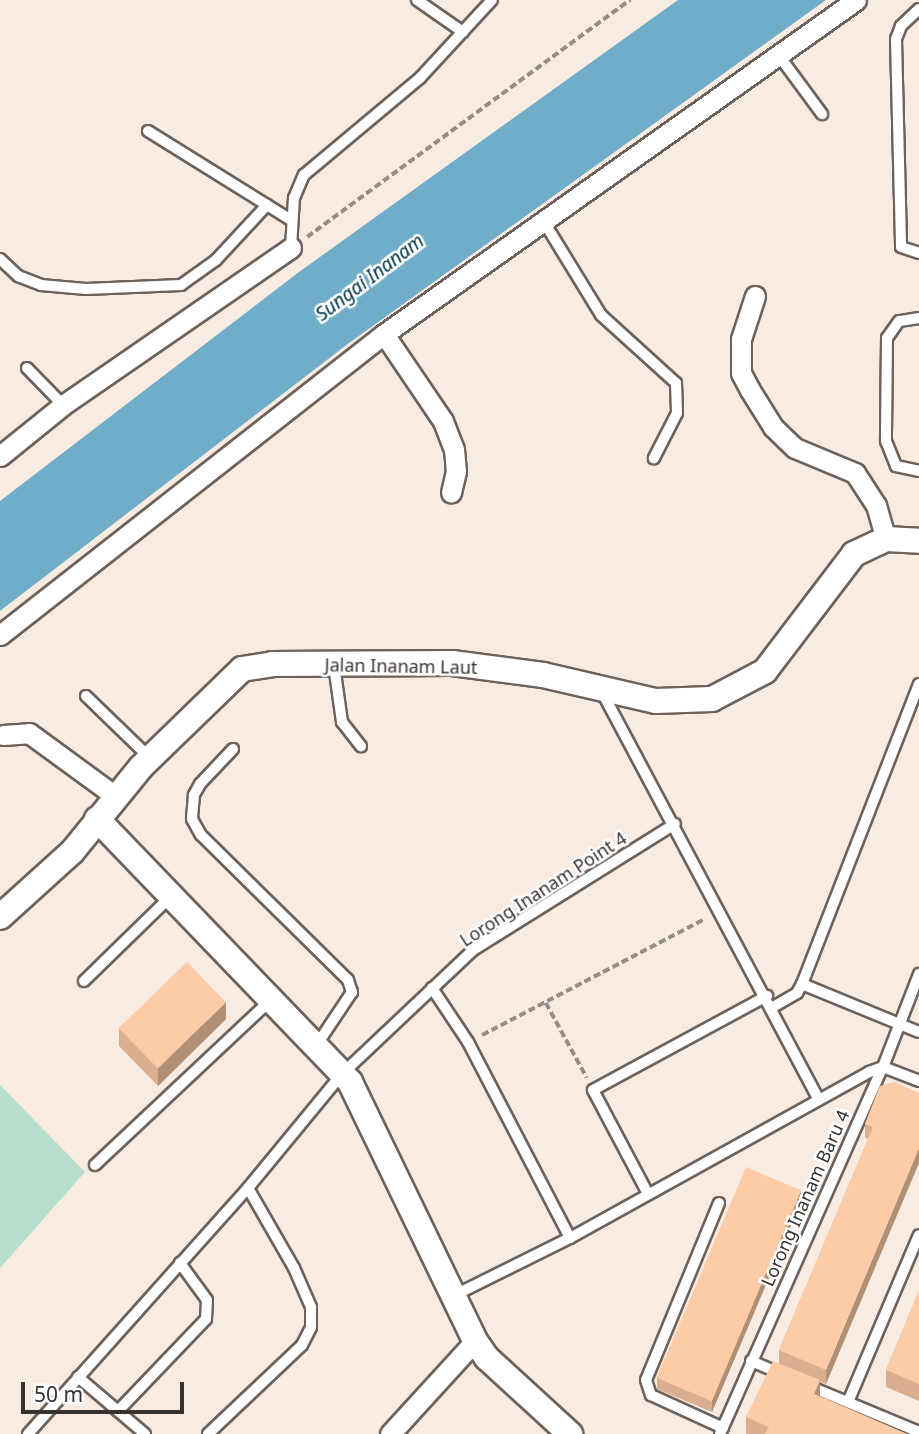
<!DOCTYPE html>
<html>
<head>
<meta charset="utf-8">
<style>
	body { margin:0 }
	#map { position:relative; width:919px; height:1434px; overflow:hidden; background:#f7ebe2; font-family:"Noto Sans",sans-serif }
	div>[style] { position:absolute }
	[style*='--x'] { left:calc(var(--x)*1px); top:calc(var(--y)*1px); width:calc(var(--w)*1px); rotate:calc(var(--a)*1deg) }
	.green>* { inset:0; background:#b7decc }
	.water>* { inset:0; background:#70adc9 }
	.path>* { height:3.5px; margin-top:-1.75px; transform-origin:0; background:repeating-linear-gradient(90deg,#958d87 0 7px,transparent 0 10.5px) }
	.roads { filter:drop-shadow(2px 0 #6d625b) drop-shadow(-2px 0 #6d625b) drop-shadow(0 2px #6d625b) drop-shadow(0 -2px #6d625b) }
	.service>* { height:10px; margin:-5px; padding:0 5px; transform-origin:5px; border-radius:5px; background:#fff }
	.minor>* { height:19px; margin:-9.5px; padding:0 9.5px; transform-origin:9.5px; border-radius:9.5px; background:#fff }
	.tertiary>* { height:24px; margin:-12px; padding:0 12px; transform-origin:12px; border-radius:12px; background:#fff }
	.wall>* { inset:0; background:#daaf90 }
	.shaded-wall>* { inset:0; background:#b18f75 }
	.building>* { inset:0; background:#fdcca7; transform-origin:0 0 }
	span { translate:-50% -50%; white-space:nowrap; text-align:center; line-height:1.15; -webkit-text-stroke:5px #fff; paint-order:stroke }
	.street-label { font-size:18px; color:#37322f }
	.water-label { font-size:19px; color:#003649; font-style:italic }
	.scale { position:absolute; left:21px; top:1382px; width:163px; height:32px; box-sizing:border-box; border:4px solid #37322f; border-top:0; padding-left:9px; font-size:21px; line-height:24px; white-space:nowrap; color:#37322f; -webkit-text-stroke:5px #fff; paint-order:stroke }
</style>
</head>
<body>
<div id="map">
	<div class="green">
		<i style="clip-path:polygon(0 1085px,85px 1172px,0 1268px)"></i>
	</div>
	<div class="water">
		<i style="clip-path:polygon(678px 0,826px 0,349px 343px,0 611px,0 501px,299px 272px)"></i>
	</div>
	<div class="path">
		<i style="--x:307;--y:237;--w:401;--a:-36.3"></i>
		<i style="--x:546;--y:1003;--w:85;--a:61.3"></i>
		<i style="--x:482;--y:1035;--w:251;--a:-27.5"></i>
	</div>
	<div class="roads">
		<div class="service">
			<i style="--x:417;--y:0;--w:56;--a:34.8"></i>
			<i style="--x:919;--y:9;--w:25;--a:137"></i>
			<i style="--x:901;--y:26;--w:14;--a:111"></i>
			<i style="--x:896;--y:39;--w:208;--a:88.6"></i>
			<i style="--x:901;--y:247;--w:19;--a:18"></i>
			<i style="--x:780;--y:57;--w:71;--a:53.6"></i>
			<i style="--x:148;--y:131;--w:168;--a:31.9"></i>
			<i style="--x:544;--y:222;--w:109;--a:58.5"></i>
			<i style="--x:601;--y:315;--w:101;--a:42.2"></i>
			<i style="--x:676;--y:383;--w:30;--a:88"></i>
			<i style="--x:677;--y:413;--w:51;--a:117.1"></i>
			<i style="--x:291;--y:248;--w:50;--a:-86.6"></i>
			<i style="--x:294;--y:198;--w:25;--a:-67"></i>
			<i style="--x:304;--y:175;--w:151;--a:-39.9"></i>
			<i style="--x:420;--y:78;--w:106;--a:-47.3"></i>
			<i style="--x:0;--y:259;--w:25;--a:43"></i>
			<i style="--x:18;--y:276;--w:25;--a:21"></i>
			<i style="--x:41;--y:285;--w:45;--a:5.1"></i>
			<i style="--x:86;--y:289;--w:95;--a:-2.4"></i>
			<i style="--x:181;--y:285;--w:43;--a:-35.5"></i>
			<i style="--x:216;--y:260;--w:75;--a:-47.2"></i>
			<i style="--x:919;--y:318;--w:20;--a:171"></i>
			<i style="--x:899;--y:321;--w:21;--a:125"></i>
			<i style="--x:887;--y:338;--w:103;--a:90.6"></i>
			<i style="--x:886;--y:441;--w:27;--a:68"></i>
			<i style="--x:896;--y:466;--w:24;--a:12"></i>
			<i style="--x:27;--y:368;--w:52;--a:45.8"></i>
			<i style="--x:334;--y:665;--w:58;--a:82"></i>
			<i style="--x:342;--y:722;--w:31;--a:52"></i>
			<i style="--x:602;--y:692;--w:461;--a:62"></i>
			<i style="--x:86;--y:696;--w:89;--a:44.1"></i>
			<i style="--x:233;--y:749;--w:48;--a:133.3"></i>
			<i style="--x:200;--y:784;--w:13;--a:119"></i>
			<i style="--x:194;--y:795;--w:24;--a:95"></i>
			<i style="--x:192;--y:819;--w:18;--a:61"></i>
			<i style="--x:201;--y:835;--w:206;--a:44.6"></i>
			<i style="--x:348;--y:980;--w:13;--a:72"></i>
			<i style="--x:352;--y:992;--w:65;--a:123.7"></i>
			<i style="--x:84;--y:981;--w:122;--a:-44.3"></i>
			<i style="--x:802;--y:984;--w:126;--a:22.3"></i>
			<i style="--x:432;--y:988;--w:65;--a:56.3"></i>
			<i style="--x:468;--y:1042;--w:221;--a:62.5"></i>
			<i style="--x:773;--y:1007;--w:28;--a:-30"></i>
			<i style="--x:797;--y:993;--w:10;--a:-61"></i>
			<i style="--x:802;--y:984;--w:322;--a:-68.7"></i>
			<i style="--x:95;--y:1165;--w:243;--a:-43.2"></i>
			<i style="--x:647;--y:1192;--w:115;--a:-117.9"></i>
			<i style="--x:593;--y:1090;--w:198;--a:-28.4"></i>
			<i style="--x:719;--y:1203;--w:191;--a:112.4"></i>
			<i style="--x:646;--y:1380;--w:16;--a:72"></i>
			<i style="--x:651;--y:1395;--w:79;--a:24.6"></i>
			<i style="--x:455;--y:1295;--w:128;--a:-26.4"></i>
			<i style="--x:570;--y:1238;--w:342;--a:-29"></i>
			<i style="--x:869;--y:1072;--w:15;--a:-20"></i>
			<i style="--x:883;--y:1067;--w:39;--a:21"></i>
			<i style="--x:751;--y:1361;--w:30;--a:23"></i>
			<i style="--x:78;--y:1377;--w:88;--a:40.4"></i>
			<i style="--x:809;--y:1386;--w:119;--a:22.7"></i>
			<i style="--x:848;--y:1402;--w:181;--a:-67"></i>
			<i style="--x:118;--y:1411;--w:127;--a:-46.3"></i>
			<i style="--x:206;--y:1319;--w:19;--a:-87"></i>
			<i style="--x:207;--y:1300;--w:46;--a:-126.1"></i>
			<i style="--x:28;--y:1434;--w:330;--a:-48.2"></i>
			<i style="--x:248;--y:1188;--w:148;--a:-50.5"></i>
			<i style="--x:342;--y:1074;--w:180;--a:-43.4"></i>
			<i style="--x:473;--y:950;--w:238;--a:-32"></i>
			<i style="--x:208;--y:1434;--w:129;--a:-43.4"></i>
			<i style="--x:302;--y:1345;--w:20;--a:-63"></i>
			<i style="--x:311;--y:1327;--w:20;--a:-90"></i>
			<i style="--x:311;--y:1307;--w:43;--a:-113.6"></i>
			<i style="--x:294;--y:1268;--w:92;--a:-119.9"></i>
			<i style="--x:720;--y:1434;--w:402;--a:-66.1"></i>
			<i style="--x:883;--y:1067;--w:100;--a:-68.8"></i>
		</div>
		<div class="minor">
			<i style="--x:755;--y:296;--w:45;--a:108"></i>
			<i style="--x:741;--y:339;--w:34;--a:90"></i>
			<i style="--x:741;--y:373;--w:19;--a:62"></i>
			<i style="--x:750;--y:390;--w:44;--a:58.1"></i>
			<i style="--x:773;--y:427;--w:30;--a:44"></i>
			<i style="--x:795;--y:448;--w:65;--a:22.6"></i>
			<i style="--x:855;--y:473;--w:38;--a:57"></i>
			<i style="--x:876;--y:505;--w:35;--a:74"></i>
			<i style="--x:384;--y:334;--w:105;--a:55.9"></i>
			<i style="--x:443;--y:421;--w:30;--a:69"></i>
			<i style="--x:454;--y:449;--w:22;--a:85"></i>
			<i style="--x:456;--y:471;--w:22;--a:103"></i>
			<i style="--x:0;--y:456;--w:81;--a:-39"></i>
			<i style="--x:63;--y:405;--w:277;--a:-34.6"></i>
			<i style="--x:0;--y:635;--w:488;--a:-38.1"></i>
			<i style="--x:384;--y:334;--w:578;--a:-35.28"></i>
			<i style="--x:3;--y:735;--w:26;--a:-4"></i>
			<i style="--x:29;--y:733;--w:107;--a:36.2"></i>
			<i style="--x:390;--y:1434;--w:126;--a:-47.6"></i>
		</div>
		<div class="tertiary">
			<i style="--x:97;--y:819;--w:365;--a:46.1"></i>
			<i style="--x:350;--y:1082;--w:288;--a:64.2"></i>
			<i style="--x:475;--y:1341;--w:21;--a:55"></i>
			<i style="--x:487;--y:1358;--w:113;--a:42.5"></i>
			<i style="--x:0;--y:917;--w:97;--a:-42.1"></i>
			<i style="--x:72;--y:852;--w:109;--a:-50.9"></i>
			<i style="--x:141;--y:767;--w:141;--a:-44.1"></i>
			<i style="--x:242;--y:669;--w:30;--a:-9"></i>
			<i style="--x:272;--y:664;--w:180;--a:-0.3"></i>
			<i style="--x:452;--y:663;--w:92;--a:7.5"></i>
			<i style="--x:543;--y:675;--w:116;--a:13"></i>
			<i style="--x:656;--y:701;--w:56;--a:-2"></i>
			<i style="--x:712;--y:699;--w:60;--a:-27.8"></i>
			<i style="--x:765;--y:671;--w:147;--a:-52.7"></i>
			<i style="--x:854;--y:554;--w:35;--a:-25"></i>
			<i style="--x:886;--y:539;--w:33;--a:3"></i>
		</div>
	</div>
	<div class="wall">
		<i style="clip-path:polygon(226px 1019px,158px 1086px,119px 1046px,119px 1029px)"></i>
		<i style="clip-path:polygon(880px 1086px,826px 1384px,820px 1382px,820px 1396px,907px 1434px,746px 1434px,746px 1417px,779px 1363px,779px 1350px,868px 1139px,865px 1138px,865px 1124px)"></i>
		<i style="clip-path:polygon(801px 1202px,712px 1412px,657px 1389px,657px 1378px)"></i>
		<i style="clip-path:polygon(919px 1291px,919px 1401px,886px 1387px,886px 1370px)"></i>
	</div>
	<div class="shaded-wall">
		<i style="clip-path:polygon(226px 1002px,226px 1019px,158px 1086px,158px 1069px)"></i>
		<i style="clip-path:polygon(919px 1148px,919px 1163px,826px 1384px,826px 1370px)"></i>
		<i style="clip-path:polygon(801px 1190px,801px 1202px,712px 1412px,712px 1401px)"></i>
		<i style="clip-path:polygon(820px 1380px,820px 1398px,814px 1394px)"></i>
	</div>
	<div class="building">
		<i style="left:187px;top:962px;width:56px;height:95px;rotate:46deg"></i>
		<i style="clip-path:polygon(894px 1082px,919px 1093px,919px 1148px,826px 1370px,779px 1350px,873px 1127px,865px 1124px,880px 1086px)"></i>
		<i style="left:746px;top:1167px;width:60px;height:229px;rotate:23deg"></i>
		<i style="clip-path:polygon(919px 1291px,919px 1384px,886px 1370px)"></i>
		<i style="clip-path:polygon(773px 1361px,820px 1380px,814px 1394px,907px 1434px,765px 1434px,769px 1427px,746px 1417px)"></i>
	</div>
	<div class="street-label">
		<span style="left:401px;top:666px;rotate:1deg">Jalan Inanam Laut</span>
		<span style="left:543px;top:889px;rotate:-33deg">Lorong Inanam Point 4</span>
		<span style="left:805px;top:1198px;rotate:-66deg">Lorong Inanam Baru 4</span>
	</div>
	<div class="water-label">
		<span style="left:370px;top:278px;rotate:-37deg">Sungai Inanam</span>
	</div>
	<div class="scale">50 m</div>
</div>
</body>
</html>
